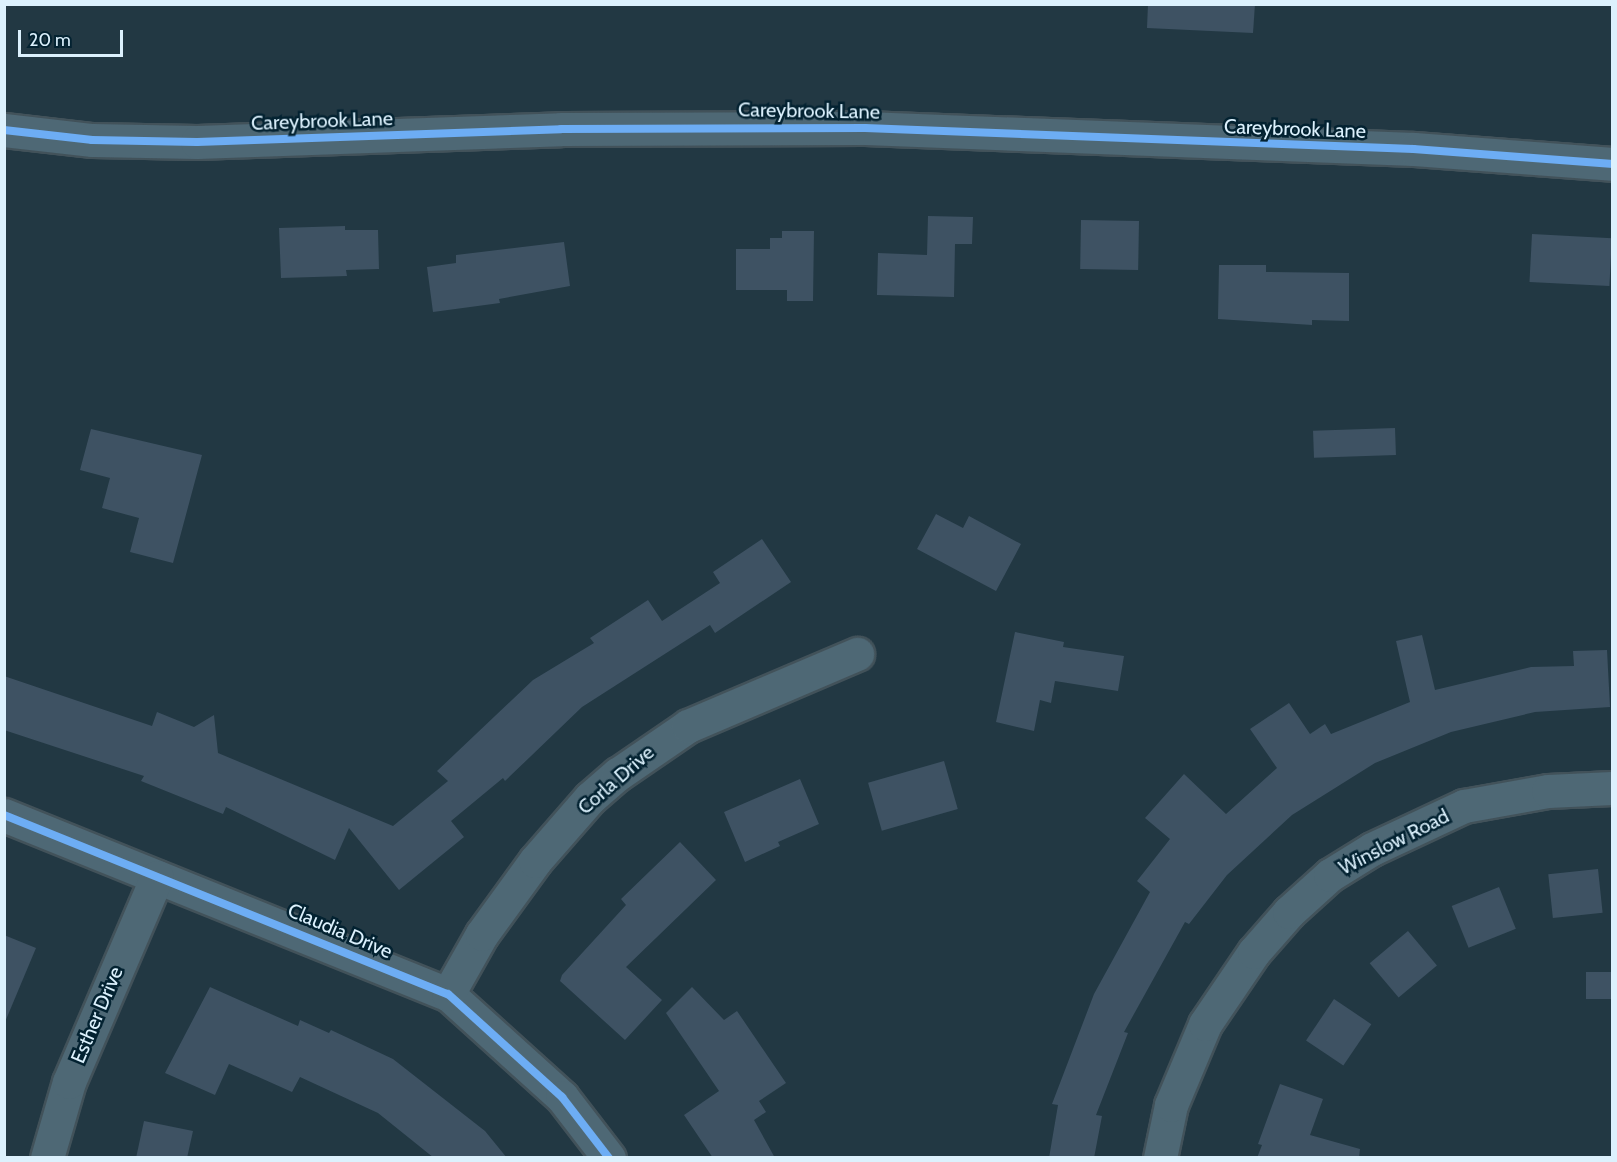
<!DOCTYPE html>
<html>
<head>
<meta charset="utf-8">
<style>
	body { margin:0 }
	#map { position:relative; width:1617px; height:1162px; overflow:hidden; background:#223843; font-family:Cabin,sans-serif }
	div>[style] { position:absolute }
	[style*='--x'] { left:calc(var(--x)*1px); top:calc(var(--y)*1px); width:calc(var(--w)*1px); rotate:calc(var(--a)*1deg) }
	.building>* { inset:0; background:#3e5263; transform-origin:0 0 }
	.roads { filter:drop-shadow(2px 0 #42525a) drop-shadow(-2px 0 #42525a) drop-shadow(0 2px #42525a) drop-shadow(0 -2px #42525a) }
	.minor>* { height:33px; margin:-16.5px; padding:0 16.5px; transform-origin:16.5px; border-radius:16.5px; background:#4e6875 }
	.cycleway>* { height:8px; margin:-4px; padding:0 4px; transform-origin:4px; border-radius:4px; background:#6dadf4 }
	span { translate:-50% -50%; white-space:nowrap; text-align:center; line-height:1.15; -webkit-text-stroke:5px #032231; paint-order:stroke }
	.street-label { font-size:20px; color:#dcf1fd }
	.frame { position:absolute; inset:0; border:6px solid #dcf1fd; pointer-events:none }
	.scale { position:absolute; left:18px; top:30px; width:105px; height:27px; box-sizing:border-box; border:3px solid #dcf1fd; border-top:0; padding-left:8px; font-size:18px; line-height:21px; white-space:nowrap; color:#dcf1fd; -webkit-text-stroke:4px #032231; paint-order:stroke }
</style>
</head>
<body>
<div id="map">
	<div class="building">
		<i style="clip-path:polygon(1148px 4px,1255px 4px,1253px 33px,1147px 28px)"></i>
		<i style="clip-path:polygon(928px 216px,973px 217px,972px 244px,955px 244px,954px 297px,877px 295px,878px 253px,927px 255px)"></i>
		<i style="left:1081px;top:220px;width:58px;height:49px;rotate:1deg"></i>
		<i style="clip-path:polygon(345px 226px,345px 230px,378px 230px,379px 269px,346px 270px,347px 276px,281px 278px,279px 228px)"></i>
		<i style="clip-path:polygon(782px 231px,814px 231px,813px 301px,787px 301px,787px 290px,736px 290px,736px 249px,770px 249px,770px 238px,782px 238px)"></i>
		<i style="left:1532px;top:234px;width:80px;height:48px;rotate:3deg"></i>
		<i style="clip-path:polygon(564px 242px,570px 286px,499px 299px,500px 303px,433px 312px,427px 267px,456px 263px,456px 255px)"></i>
		<i style="clip-path:polygon(1219px 265px,1266px 265px,1266px 272px,1349px 273px,1349px 321px,1312px 320px,1312px 325px,1218px 319px)"></i>
		<i style="left:1395px;top:428px;width:27px;height:82px;rotate:88deg"></i>
		<i style="clip-path:polygon(91px 429px,202px 455px,173px 563px,130px 552px,139px 518px,102px 508px,110px 478px,80px 470px)"></i>
		<i style="clip-path:polygon(936px 514px,963px 528px,969px 516px,1021px 544px,996px 591px,917px 549px)"></i>
		<i style="clip-path:polygon(762px 539px,791px 582px,715px 633px,710px 625px,582px 707px,505px 781px,503px 778px,451px 821px,464px 837px,399px 890px,349px 828px,335px 860px,226px 807px,223px 814px,141px 781px,144px 776px,4px 730px,4px 676px,152px 726px,157px 712px,194px 727px,214px 715px,218px 753px,393px 826px,448px 781px,437px 771px,533px 680px,594px 643px,590px 638px,648px 600px,662px 621px,720px 583px,713px 572px)"></i>
		<i style="clip-path:polygon(1015px 632px,1064px 642px,1063px 647px,1124px 656px,1118px 691px,1055px 681px,1051px 703px,1040px 700px,1034px 731px,996px 722px)"></i>
		<i style="clip-path:polygon(1422px 635px,1435px 690px,1531px 667px,1574px 666px,1573px 651px,1607px 650px,1610px 707px,1535px 712px,1451px 732px,1375px 763px,1292px 815px,1227px 875px,1189px 924px,1185px 922px,1124px 1032px,1128px 1033px,1096px 1115px,1102px 1116px,1094px 1158px,1049px 1158px,1058px 1105px,1052px 1104px,1094px 994px,1150px 892px,1137px 881px,1170px 839px,1145px 818px,1184px 774px,1226px 814px,1277px 768px,1250px 729px,1289px 703px,1310px 734px,1325px 724px,1331px 734px,1410px 702px,1396px 641px)"></i>
		<i style="left:944px;top:761px;width:50px;height:79px;rotate:74deg"></i>
		<i style="clip-path:polygon(800px 779px,819px 824px,778px 842px,780px 846px,745px 862px,724px 812px)"></i>
		<i style="clip-path:polygon(680px 842px,716px 880px,626px 967px,662px 1000px,625px 1040px,560px 981px,562px 975px,626px 905px,621px 899px)"></i>
		<i style="left:1598px;top:869px;width:44px;height:50px;rotate:84deg"></i>
		<i style="left:1499px;top:887px;width:45px;height:51px;rotate:68deg"></i>
		<i style="left:1408px;top:931px;width:45px;height:50px;rotate:50deg"></i>
		<i style="clip-path:polygon(4px 935px,36px 948px,5px 1022px,4px 1022px)"></i>
		<i style="left:1586px;top:972px;width:26px;height:27px"></i>
		<i style="clip-path:polygon(210px 987px,298px 1026px,300px 1020px,329px 1033px,331px 1030px,393px 1059px,485px 1131px,507px 1158px,434px 1158px,378px 1113px,300px 1077px,292px 1092px,229px 1064px,215px 1095px,165px 1073px)"></i>
		<i style="clip-path:polygon(692px 987px,724px 1020px,737px 1011px,786px 1083px,759px 1101px,766px 1112px,754px 1120px,775px 1158px,713px 1158px,684px 1115px,719px 1091px,666px 1013px)"></i>
		<i style="left:1334px;top:999px;width:45px;height:50px;rotate:34deg"></i>
		<i style="clip-path:polygon(1280px 1084px,1323px 1099px,1310px 1135px,1360px 1149px,1359px 1158px,1257px 1158px,1262px 1145px,1258px 1144px)"></i>
		<i style="clip-path:polygon(144px 1121px,193px 1131px,187px 1158px,136px 1158px)"></i>
	</div>
	<div class="roads">
		<div class="minor">
			<i style="--x:4;--y:130;--w:89;--a:6.5"></i>
			<i style="--x:92;--y:140;--w:105;--a:1.1"></i>
			<i style="--x:197;--y:142;--w:364;--a:-2"></i>
			<i style="--x:561;--y:129;--w:304;--a:-0.2"></i>
			<i style="--x:865;--y:128;--w:549;--a:2.19"></i>
			<i style="--x:1414;--y:149;--w:199;--a:4.3"></i>
			<i style="--x:4;--y:815;--w:479;--a:22"></i>
			<i style="--x:448;--y:994;--w:154;--a:42.1"></i>
			<i style="--x:562;--y:1097;--w:77;--a:52.4"></i>
			<i style="--x:448;--y:994;--w:69;--a:-60.5"></i>
			<i style="--x:482;--y:934;--w:90;--a:-54"></i>
			<i style="--x:535;--y:861;--w:84;--a:-48.9"></i>
			<i style="--x:590;--y:798;--w:37;--a:-41"></i>
			<i style="--x:618;--y:774;--w:85;--a:-34.4"></i>
			<i style="--x:688;--y:726;--w:184;--a:-23.1"></i>
			<i style="--x:47;--y:1158;--w:79;--a:-73.9"></i>
			<i style="--x:69;--y:1082;--w:223;--a:-66.8"></i>
			<i style="--x:1160;--y:1158;--w:54;--a:-78.3"></i>
			<i style="--x:1171;--y:1105;--w:88;--a:-67.2"></i>
			<i style="--x:1205;--y:1024;--w:87;--a:-55.8"></i>
			<i style="--x:1254;--y:952;--w:53;--a:-48.8"></i>
			<i style="--x:1289;--y:912;--w:55;--a:-42.1"></i>
			<i style="--x:1330;--y:875;--w:49;--a:-31.8"></i>
			<i style="--x:1372;--y:849;--w:102;--a:-25.1"></i>
			<i style="--x:1464;--y:806;--w:85;--a:-10.1"></i>
			<i style="--x:1548;--y:791;--w:64;--a:-2.7"></i>
		</div>
	</div>
	<div class="cycleway">
		<i style="--x:4;--y:130;--w:89;--a:6.5"></i>
		<i style="--x:92;--y:140;--w:105;--a:1.1"></i>
		<i style="--x:197;--y:142;--w:364;--a:-2"></i>
		<i style="--x:561;--y:129;--w:304;--a:-0.2"></i>
		<i style="--x:865;--y:128;--w:549;--a:2.19"></i>
		<i style="--x:1414;--y:149;--w:199;--a:4.3"></i>
		<i style="--x:4;--y:815;--w:479;--a:22"></i>
		<i style="--x:448;--y:994;--w:154;--a:42.1"></i>
		<i style="--x:562;--y:1097;--w:77;--a:52.4"></i>
	</div>
	<div class="street-label">
		<span style="left:809px;top:111px;rotate:1deg">Careybrook Lane</span>
		<span style="left:322px;top:121px;rotate:-2deg">Careybrook Lane</span>
		<span style="left:1295px;top:129px;rotate:2deg">Careybrook Lane</span>
		<span style="left:616px;top:780px;rotate:-41deg">Corla Drive</span>
		<span style="left:1394px;top:842px;rotate:-27deg">Winslow Road</span>
		<span style="left:340px;top:931px;rotate:23deg">Claudia Drive</span>
		<span style="left:97px;top:1015px;rotate:-67deg">Esther Drive</span>
	</div>
	<div class="frame"></div>
	<div class="scale">20 m</div>
</div>
</body>
</html>
